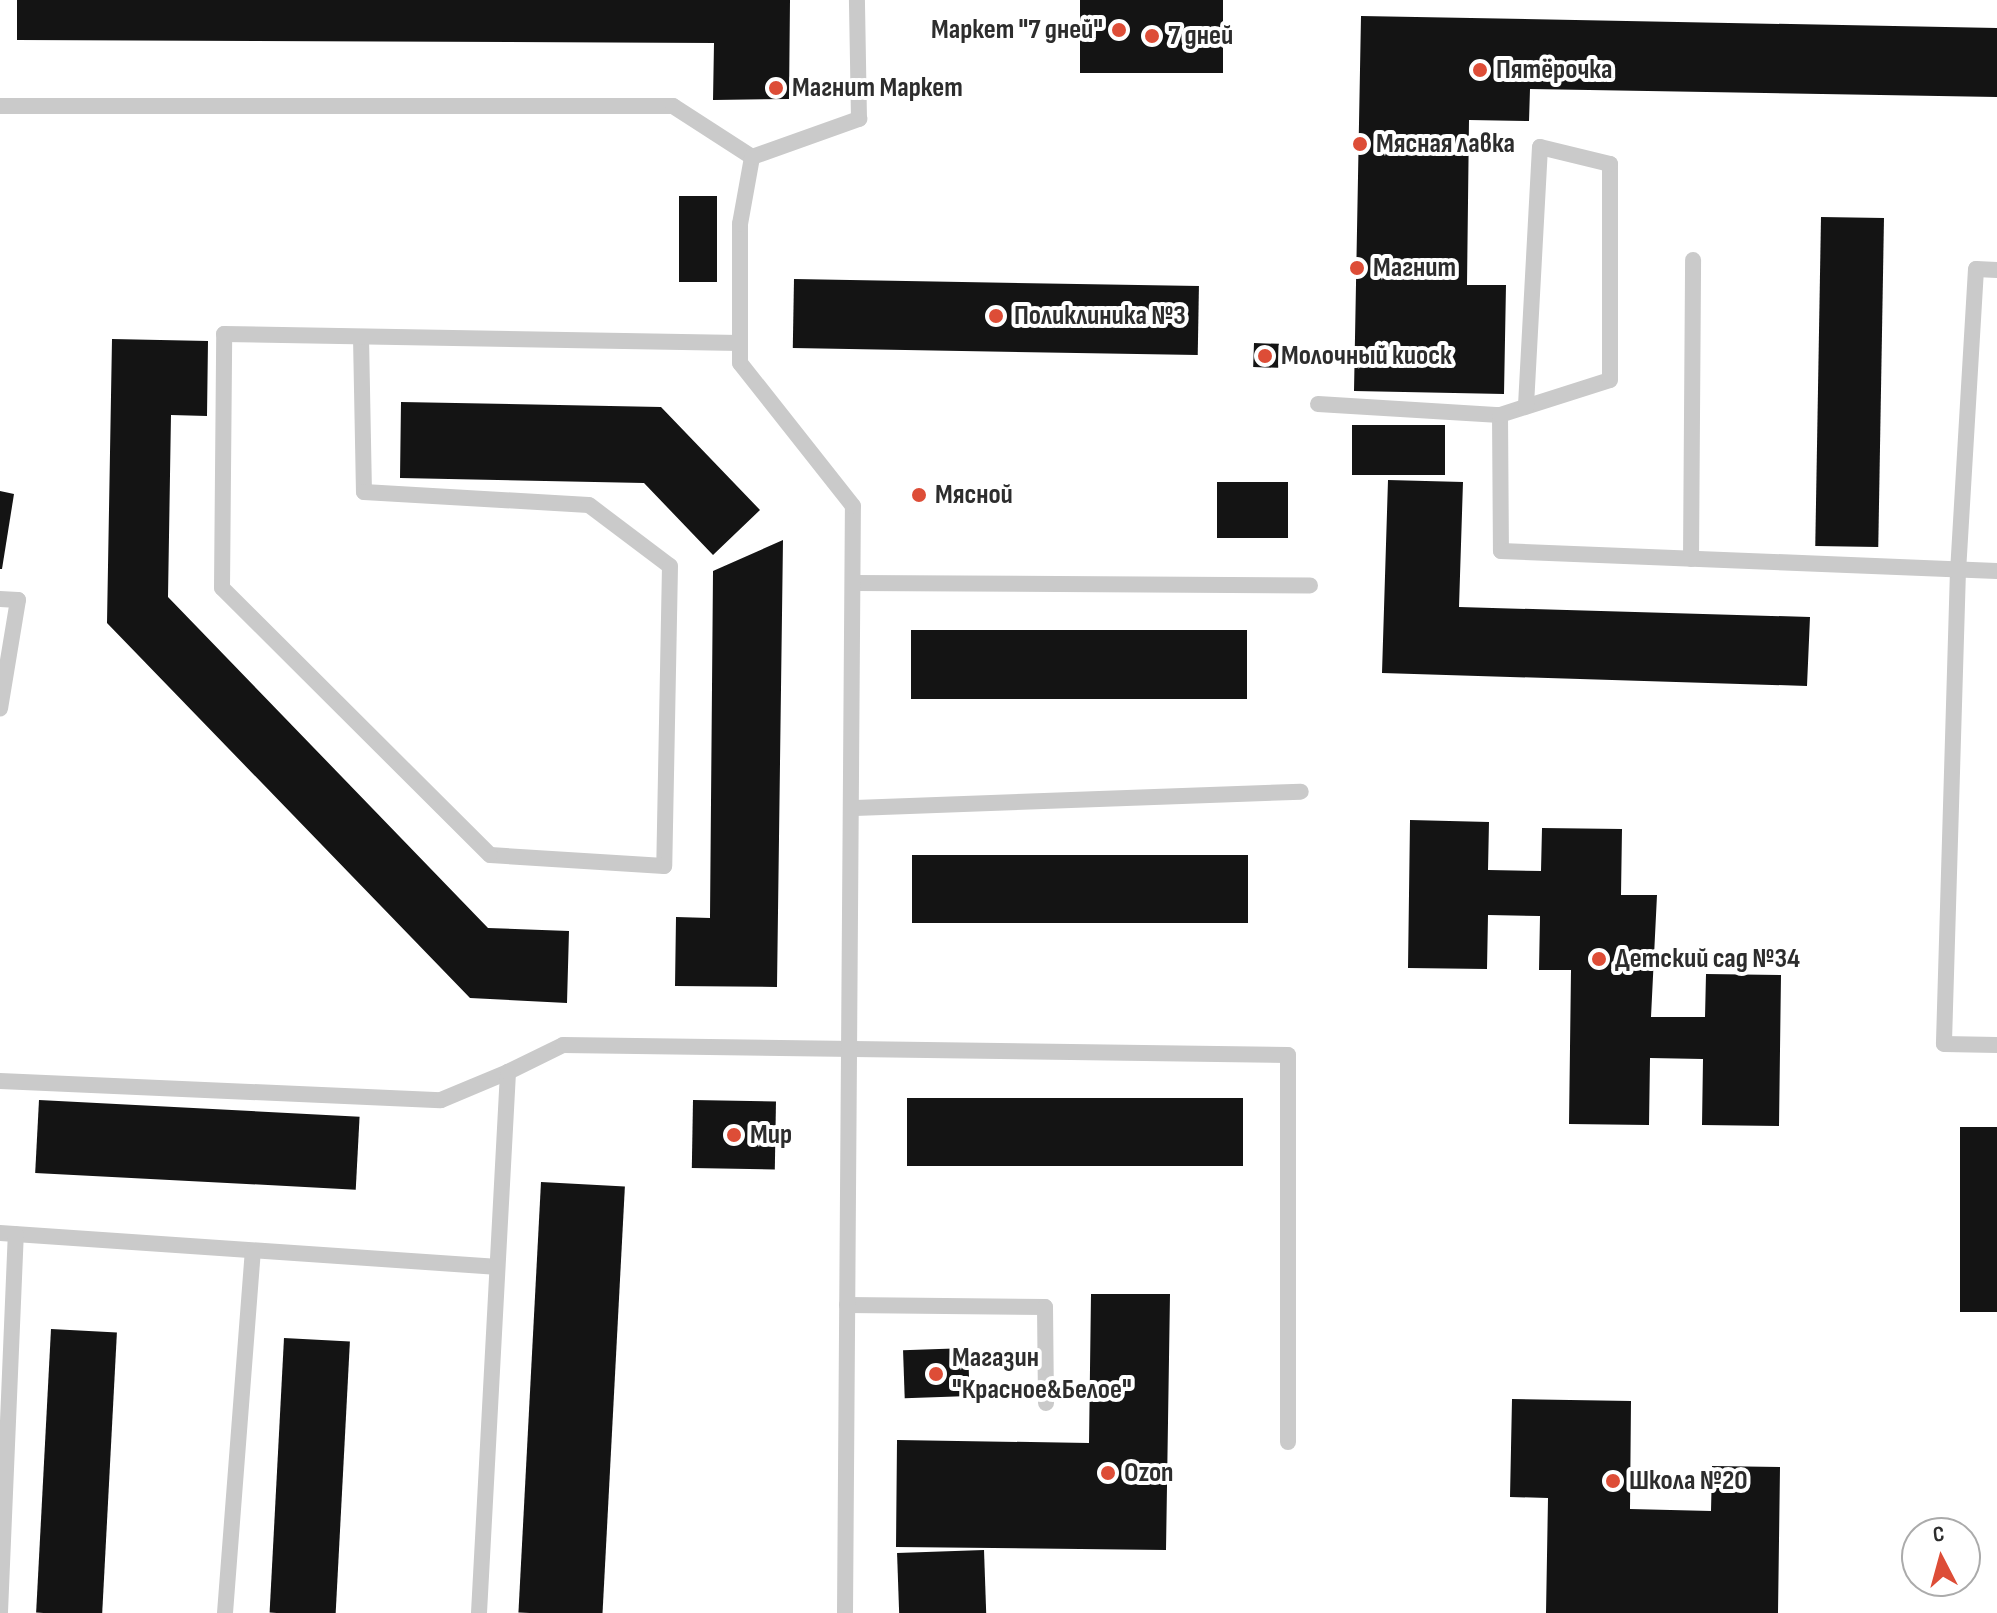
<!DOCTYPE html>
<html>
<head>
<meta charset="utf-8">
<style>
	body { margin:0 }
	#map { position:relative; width:1997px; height:1613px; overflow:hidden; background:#fff; font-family:"Sofia Sans Condensed",sans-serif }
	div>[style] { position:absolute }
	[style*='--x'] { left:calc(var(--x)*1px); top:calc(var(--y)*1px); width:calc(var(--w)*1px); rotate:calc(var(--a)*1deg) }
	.building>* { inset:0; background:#141414; transform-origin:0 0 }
	.lane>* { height:16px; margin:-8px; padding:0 8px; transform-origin:8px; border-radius:8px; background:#cacaca }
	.dots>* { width:22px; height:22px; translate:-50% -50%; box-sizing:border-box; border:4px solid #fff; border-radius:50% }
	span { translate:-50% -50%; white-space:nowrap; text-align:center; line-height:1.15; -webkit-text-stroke:8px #fff; paint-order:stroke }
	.poi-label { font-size:28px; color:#2d2d2d; font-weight:700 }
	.right { translate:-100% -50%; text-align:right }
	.left { translate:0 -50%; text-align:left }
	.north { position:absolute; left:1901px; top:1517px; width:80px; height:80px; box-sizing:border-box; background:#fff; border:2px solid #ababab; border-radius:50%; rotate:354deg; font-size:22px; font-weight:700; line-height:32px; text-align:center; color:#2d2d2d }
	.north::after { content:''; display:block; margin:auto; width:28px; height:36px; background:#dd4d37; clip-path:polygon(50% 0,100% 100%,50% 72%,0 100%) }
</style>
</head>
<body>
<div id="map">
	<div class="building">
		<i style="clip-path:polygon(17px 0,790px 0,789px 99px,713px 100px,714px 43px,17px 40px)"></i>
		<i style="left:1080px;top:0;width:143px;height:73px"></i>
		<i style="clip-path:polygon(1361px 16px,1997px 28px,1997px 97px,1530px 89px,1529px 121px,1469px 120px,1467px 285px,1506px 285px,1504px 394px,1354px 391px)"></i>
		<i style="left:679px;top:196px;width:38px;height:86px"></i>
		<i style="left:1821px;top:217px;width:63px;height:329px;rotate:1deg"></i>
		<i style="left:794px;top:279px;width:405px;height:69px;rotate:1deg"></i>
		<i style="clip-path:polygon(112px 339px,208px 341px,207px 416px,171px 415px,168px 597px,488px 928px,569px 931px,567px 1003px,470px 998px,107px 623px)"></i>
		<i style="left:1254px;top:343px;width:25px;height:24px;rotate:2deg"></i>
		<i style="clip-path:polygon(401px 402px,661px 407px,760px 510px,713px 555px,644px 483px,400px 478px)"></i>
		<i style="left:1352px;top:425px;width:93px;height:50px"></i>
		<i style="clip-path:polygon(1388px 480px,1463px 482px,1459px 607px,1810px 617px,1807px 686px,1382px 673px)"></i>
		<i style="left:1217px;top:482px;width:71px;height:56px"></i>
		<i style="clip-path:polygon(0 491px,14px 494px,2px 569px,0 569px)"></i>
		<i style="clip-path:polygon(783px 540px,777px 987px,675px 986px,676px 917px,710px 918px,713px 571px)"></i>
		<i style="left:911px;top:630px;width:336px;height:69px"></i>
		<i style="clip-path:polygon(1410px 820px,1489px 822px,1488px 870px,1541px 871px,1542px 828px,1622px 829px,1621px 895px,1657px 895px,1651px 1017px,1705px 1017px,1706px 974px,1781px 975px,1779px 1126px,1702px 1125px,1703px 1059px,1650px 1058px,1649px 1125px,1569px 1124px,1571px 970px,1539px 970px,1540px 916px,1488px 915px,1487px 969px,1408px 968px)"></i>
		<i style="left:912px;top:855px;width:336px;height:68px"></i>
		<i style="left:907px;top:1098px;width:336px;height:68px"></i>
		<i style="left:39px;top:1100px;width:321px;height:73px;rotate:3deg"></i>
		<i style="left:693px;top:1100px;width:83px;height:68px;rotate:1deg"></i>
		<i style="left:1960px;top:1127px;width:37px;height:185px"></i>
		<i style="left:541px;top:1182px;width:84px;height:431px;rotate:3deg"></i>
		<i style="clip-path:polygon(1091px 1294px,1170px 1294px,1166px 1550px,896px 1547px,897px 1440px,1089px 1443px)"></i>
		<i style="left:51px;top:1329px;width:66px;height:284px;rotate:3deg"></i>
		<i style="left:284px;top:1338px;width:66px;height:275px;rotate:3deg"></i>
		<i style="left:968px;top:1348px;width:48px;height:65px;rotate:88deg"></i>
		<i style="clip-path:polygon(1512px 1399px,1631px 1401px,1630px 1509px,1711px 1511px,1712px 1466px,1780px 1467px,1778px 1613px,1546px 1613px,1548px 1498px,1510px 1497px)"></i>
		<i style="left:984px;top:1550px;width:63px;height:87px;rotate:88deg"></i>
	</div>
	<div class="lane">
		<i style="--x:0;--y:106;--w:673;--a:0"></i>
		<i style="--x:673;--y:106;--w:94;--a:32.8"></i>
		<i style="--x:1997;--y:270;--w:21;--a:-177"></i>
		<i style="--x:1976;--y:269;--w:302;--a:93.4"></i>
		<i style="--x:1958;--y:570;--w:474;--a:91.7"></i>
		<i style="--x:1944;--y:1044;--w:53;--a:1.1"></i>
		<i style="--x:361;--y:337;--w:155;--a:88.9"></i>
		<i style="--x:364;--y:492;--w:225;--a:3.3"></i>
		<i style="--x:589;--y:505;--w:101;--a:37"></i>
		<i style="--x:670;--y:566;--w:300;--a:91.1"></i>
		<i style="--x:664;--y:866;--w:174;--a:-176.4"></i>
		<i style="--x:490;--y:855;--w:378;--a:-135.1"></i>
		<i style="--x:222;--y:588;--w:254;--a:-89.5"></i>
		<i style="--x:224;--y:334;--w:516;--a:1"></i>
		<i style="--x:1318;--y:404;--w:182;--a:3.5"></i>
		<i style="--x:1500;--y:415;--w:136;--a:89.6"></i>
		<i style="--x:1501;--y:551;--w:496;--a:2.3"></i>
		<i style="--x:1500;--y:415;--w:115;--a:-17.7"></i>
		<i style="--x:1610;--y:380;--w:216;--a:-90"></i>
		<i style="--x:1610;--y:164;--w:72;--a:-166.3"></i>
		<i style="--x:1540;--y:147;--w:260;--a:93.1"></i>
		<i style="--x:1691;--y:559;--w:299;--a:-89.6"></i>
		<i style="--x:853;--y:583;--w:457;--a:0.3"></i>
		<i style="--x:0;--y:599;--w:18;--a:3"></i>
		<i style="--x:18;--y:600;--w:110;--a:99.4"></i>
		<i style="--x:855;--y:808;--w:446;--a:-2.1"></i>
		<i style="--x:0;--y:1081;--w:441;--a:2.5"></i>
		<i style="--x:441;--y:1100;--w:73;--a:-22.7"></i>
		<i style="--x:0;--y:1233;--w:496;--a:3.9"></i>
		<i style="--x:847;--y:1305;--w:198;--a:0.6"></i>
		<i style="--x:1045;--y:1307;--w:96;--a:89.4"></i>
		<i style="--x:0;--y:1612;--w:378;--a:-87.6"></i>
		<i style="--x:225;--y:1613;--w:362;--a:-85.6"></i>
		<i style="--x:479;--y:1613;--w:542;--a:-86.93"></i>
		<i style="--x:508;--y:1072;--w:61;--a:-26.1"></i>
		<i style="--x:563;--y:1045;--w:725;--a:0.79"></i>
		<i style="--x:1288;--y:1055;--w:387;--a:90"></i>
		<i style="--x:845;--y:1613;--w:1107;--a:-89.59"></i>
		<i style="--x:853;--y:506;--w:182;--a:-128.3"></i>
		<i style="--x:740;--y:363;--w:139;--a:-90"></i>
		<i style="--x:740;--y:224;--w:68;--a:-79.8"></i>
		<i style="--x:752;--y:157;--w:114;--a:-19.6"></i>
		<i style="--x:859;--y:119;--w:119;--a:-91"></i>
	</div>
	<div class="dots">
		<i style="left:1119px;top:30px;background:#dd4d37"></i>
		<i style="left:1152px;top:36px;background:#dd4d37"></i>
		<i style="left:1480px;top:70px;background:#dd4d37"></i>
		<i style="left:776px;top:88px;background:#dd4d37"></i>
		<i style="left:1360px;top:144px;background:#dd4d37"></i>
		<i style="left:1357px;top:268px;background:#dd4d37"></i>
		<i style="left:996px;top:316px;background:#dd4d37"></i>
		<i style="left:1265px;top:356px;background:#dd4d37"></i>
		<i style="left:919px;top:495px;background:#dd4d37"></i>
		<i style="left:1599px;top:959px;background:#dd4d37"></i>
		<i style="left:734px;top:1135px;background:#dd4d37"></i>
		<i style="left:936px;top:1374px;background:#dd4d37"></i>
		<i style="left:1108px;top:1473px;background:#dd4d37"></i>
		<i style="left:1613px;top:1481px;background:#dd4d37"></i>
	</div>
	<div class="poi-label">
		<span class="right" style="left:1103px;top:30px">Маркет "7 дней"</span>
		<span class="left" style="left:1168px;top:36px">7 дней</span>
		<span class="left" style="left:1496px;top:70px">Пятёрочка</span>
		<span class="left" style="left:792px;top:88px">Магнит Маркет</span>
		<span class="left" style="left:1376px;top:144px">Мясная лавка</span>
		<span class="left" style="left:1373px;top:268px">Магнит</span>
		<span class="left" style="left:1014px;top:316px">Поликлиника №3</span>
		<span class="left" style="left:1281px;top:356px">Молочный киоск</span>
		<span class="left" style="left:935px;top:495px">Мясной</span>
		<span class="left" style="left:1615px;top:959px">Детский сад №34</span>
		<span class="left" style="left:750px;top:1135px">Мир</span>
		<span class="left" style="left:952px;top:1374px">Магазин<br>"Красное&amp;Белое"</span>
		<span class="left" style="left:1124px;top:1473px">Ozon</span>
		<span class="left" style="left:1629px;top:1481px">Школа №20</span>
	</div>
	<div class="north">С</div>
</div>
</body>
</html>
